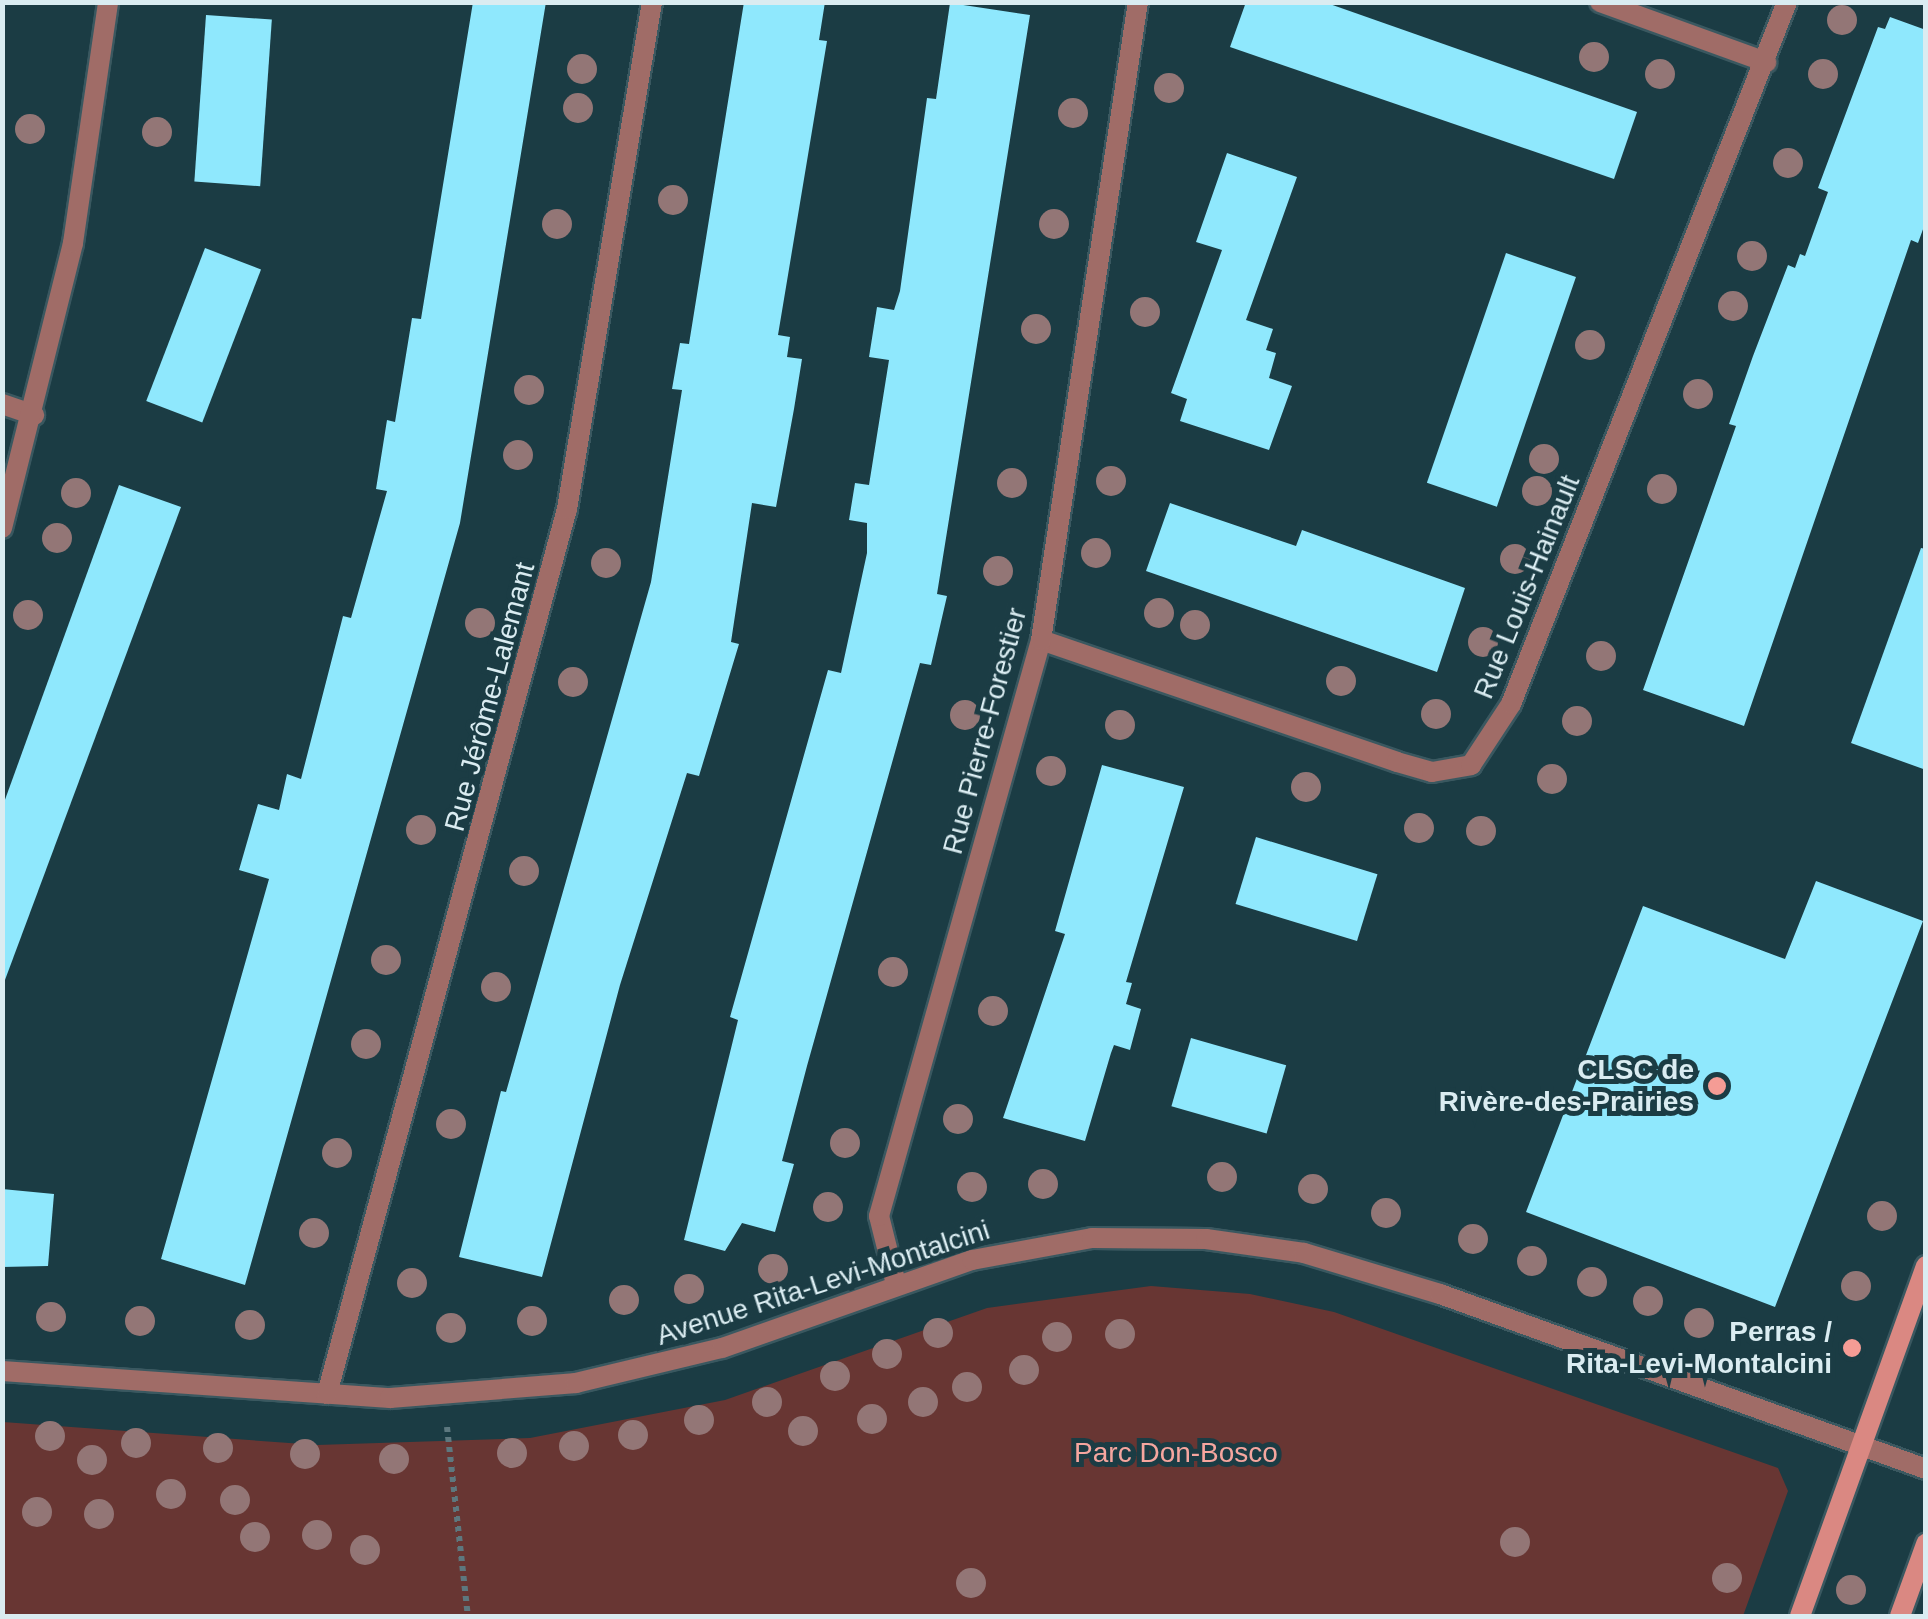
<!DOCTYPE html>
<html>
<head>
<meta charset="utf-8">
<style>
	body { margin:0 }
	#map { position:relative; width:1928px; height:1619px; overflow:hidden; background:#1b3c44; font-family:Arial,sans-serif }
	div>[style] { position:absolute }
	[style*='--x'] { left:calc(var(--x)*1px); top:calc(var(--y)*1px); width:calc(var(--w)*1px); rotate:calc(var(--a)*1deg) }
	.green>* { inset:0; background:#683633 }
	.building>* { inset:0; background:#8fe8fd; transform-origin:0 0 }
	.path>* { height:6px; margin-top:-3px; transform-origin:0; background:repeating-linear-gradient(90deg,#5d787f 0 5px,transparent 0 10px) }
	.roads { filter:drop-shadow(2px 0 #3a5860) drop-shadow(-2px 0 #3a5860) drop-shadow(0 2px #3a5860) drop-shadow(0 -2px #3a5860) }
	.street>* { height:20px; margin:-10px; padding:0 10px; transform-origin:10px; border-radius:10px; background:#a06c67 }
	.secondary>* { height:20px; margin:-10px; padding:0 10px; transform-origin:10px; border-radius:10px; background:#da8882 }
	.trees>* { width:30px; height:30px; margin:-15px; border-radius:50%; background:#937676 }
	.dots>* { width:28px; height:28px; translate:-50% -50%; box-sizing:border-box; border:5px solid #1b3c44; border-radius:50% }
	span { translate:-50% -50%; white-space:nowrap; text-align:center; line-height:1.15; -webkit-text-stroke:10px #1b3c44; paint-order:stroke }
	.street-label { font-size:28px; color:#daecf1 }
	.poi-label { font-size:28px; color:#daecf1; font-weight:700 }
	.right { translate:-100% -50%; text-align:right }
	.park-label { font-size:28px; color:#f6a69f }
	.frame { position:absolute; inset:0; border:5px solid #daecf1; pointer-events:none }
</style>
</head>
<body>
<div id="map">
	<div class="green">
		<i style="clip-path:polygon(1151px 1286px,1250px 1294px,1334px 1312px,1778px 1468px,1788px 1491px,1743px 1616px,3px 1616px,3px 1422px,317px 1445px,530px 1438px,725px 1400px,987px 1308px)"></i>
	</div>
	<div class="building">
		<i style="clip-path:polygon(473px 2px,546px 2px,460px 523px,245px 1285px,161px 1259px,269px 879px,239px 870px,258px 804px,279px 810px,287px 774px,301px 779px,343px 616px,351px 618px,387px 491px,376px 489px,387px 420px,395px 422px,412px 318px,421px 319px)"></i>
		<i style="clip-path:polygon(744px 2px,825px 2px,819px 40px,827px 41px,778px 335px,790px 337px,787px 357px,802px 359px,794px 409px,776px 507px,752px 503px,731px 642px,739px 644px,699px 776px,687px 773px,620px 985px,542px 1277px,459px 1257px,501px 1091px,506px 1092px,651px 582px,682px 390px,672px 389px,680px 343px,689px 344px)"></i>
		<i style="clip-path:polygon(1246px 2px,1324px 2px,1637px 112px,1614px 179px,1230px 47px)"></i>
		<i style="clip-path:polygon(950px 3px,1030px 15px,937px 594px,947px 596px,931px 665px,920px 663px,807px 1066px,782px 1161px,794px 1164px,775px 1232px,742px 1223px,725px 1251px,684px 1240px,738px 1020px,730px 1017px,828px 670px,841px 673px,867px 553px,867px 523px,849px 520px,855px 483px,869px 485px,889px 360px,869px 357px,877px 307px,894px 310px,900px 291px,927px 98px,936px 99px)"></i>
		<i style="left:206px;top:15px;width:66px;height:167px;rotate:4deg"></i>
		<i style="clip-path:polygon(1890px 17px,1926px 30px,1926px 221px,1918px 243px,1911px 240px,1744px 726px,1643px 690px,1736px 426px,1729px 424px,1753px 356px,1788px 265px,1795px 268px,1800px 254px,1805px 256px,1828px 192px,1818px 188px,1878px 27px,1885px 29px)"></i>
		<i style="clip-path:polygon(1227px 153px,1297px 177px,1246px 320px,1273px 329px,1266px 350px,1276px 353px,1269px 378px,1292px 386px,1269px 450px,1180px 421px,1187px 399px,1171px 393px,1222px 250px,1196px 242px)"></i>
		<i style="left:205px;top:248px;width:60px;height:164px;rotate:21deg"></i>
		<i style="left:1506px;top:253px;width:74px;height:243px;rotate:19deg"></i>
		<i style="clip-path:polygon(119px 485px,181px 507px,2px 988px,2px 808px)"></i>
		<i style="clip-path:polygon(1170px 503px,1296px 546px,1302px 530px,1465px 588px,1437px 672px,1146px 571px)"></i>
		<i style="clip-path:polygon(1921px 548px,1926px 549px,1926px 770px,1851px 743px)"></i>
		<i style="clip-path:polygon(1102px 765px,1184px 787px,1126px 982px,1132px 983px,1126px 1004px,1141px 1009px,1130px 1050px,1114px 1045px,1111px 1053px,1085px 1141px,1003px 1118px,1065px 934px,1055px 931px)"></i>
		<i style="left:1256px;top:837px;width:127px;height:70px;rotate:17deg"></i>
		<i style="clip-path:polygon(1816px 881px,1923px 921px,1775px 1307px,1526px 1212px,1643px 906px,1785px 959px)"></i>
		<i style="left:1191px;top:1038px;width:99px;height:71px;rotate:16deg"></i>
		<i style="clip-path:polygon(2px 1189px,54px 1194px,48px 1266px,2px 1267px)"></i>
	</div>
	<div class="path">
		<i style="--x:447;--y:1427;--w:190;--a:83.7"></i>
	</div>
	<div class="roads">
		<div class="street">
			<i style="--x:1600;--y:2;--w:177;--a:19.9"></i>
			<i style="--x:2;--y:404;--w:34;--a:19"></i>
			<i style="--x:2;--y:528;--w:294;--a:-76"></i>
			<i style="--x:73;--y:243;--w:244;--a:-81.7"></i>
			<i style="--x:1041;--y:640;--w:376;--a:18.9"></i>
			<i style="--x:1397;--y:762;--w:36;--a:16"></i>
			<i style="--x:1432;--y:772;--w:40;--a:-10"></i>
			<i style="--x:1471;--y:765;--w:73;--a:-56.7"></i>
			<i style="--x:1511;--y:704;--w:754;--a:-68.54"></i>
			<i style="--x:896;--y:1284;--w:70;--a:-104"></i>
			<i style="--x:879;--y:1216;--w:598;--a:-74.29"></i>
			<i style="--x:1041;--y:640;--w:645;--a:-81.36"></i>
			<i style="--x:2;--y:1371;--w:389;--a:4"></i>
			<i style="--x:390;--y:1398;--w:187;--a:-4.6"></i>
			<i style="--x:576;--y:1383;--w:150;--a:-13.5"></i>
			<i style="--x:722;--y:1348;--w:265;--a:-19.4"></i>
			<i style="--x:972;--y:1260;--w:122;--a:-10.4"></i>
			<i style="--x:1092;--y:1238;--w:114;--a:0.5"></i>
			<i style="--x:1206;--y:1239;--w:99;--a:8.1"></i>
			<i style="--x:1304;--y:1253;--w:142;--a:16.8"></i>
			<i style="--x:1440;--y:1294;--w:517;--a:19.8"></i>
			<i style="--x:327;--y:1394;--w:917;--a:-74.83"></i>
			<i style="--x:567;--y:509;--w:514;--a:-80.48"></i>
		</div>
		<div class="secondary">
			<i style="--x:1800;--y:1616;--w:372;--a:-70.2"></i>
			<i style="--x:1900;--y:1616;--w:77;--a:-70.1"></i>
		</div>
	</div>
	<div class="trees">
		<i style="left:1842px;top:20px"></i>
		<i style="left:1594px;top:57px"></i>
		<i style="left:582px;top:69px"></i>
		<i style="left:1660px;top:74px"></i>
		<i style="left:1823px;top:74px"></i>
		<i style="left:1169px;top:88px"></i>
		<i style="left:578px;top:108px"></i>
		<i style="left:1073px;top:113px"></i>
		<i style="left:30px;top:129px"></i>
		<i style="left:157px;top:132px"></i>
		<i style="left:1788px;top:163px"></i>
		<i style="left:673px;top:200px"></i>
		<i style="left:557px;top:224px"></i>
		<i style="left:1054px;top:224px"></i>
		<i style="left:1752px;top:256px"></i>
		<i style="left:1733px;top:306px"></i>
		<i style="left:1145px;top:312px"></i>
		<i style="left:1036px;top:329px"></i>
		<i style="left:1590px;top:345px"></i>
		<i style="left:529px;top:390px"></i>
		<i style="left:1698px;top:394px"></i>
		<i style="left:518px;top:455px"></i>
		<i style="left:1544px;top:459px"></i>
		<i style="left:1111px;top:481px"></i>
		<i style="left:1012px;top:483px"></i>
		<i style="left:1662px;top:489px"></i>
		<i style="left:1537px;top:491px"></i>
		<i style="left:76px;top:493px"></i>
		<i style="left:57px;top:538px"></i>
		<i style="left:1096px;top:553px"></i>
		<i style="left:1515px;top:559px"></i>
		<i style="left:606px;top:563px"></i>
		<i style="left:998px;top:571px"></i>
		<i style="left:1159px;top:613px"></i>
		<i style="left:28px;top:615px"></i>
		<i style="left:480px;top:623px"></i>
		<i style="left:1195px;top:625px"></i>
		<i style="left:1483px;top:642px"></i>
		<i style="left:1601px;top:656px"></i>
		<i style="left:1341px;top:681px"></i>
		<i style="left:573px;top:682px"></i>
		<i style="left:1436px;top:714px"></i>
		<i style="left:965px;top:715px"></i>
		<i style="left:1577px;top:721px"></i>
		<i style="left:1120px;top:725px"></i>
		<i style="left:1051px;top:771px"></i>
		<i style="left:1552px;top:779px"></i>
		<i style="left:1306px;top:787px"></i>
		<i style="left:1419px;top:828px"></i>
		<i style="left:421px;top:830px"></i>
		<i style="left:1481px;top:831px"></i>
		<i style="left:524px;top:871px"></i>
		<i style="left:386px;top:960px"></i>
		<i style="left:893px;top:972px"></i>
		<i style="left:496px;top:987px"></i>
		<i style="left:993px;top:1011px"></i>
		<i style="left:366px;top:1044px"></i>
		<i style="left:958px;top:1119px"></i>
		<i style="left:451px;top:1124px"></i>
		<i style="left:845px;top:1143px"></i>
		<i style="left:337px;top:1153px"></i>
		<i style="left:1222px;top:1177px"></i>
		<i style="left:1043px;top:1184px"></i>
		<i style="left:972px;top:1187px"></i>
		<i style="left:1313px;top:1189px"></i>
		<i style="left:828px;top:1207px"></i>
		<i style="left:1386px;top:1213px"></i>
		<i style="left:1882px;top:1216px"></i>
		<i style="left:314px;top:1233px"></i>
		<i style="left:1473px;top:1239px"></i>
		<i style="left:1532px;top:1261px"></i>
		<i style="left:773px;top:1269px"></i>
		<i style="left:1592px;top:1282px"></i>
		<i style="left:412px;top:1283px"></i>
		<i style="left:1856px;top:1286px"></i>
		<i style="left:689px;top:1289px"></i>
		<i style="left:624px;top:1300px"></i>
		<i style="left:1648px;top:1301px"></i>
		<i style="left:51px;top:1317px"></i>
		<i style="left:140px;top:1321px"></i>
		<i style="left:532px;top:1321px"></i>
		<i style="left:1699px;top:1323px"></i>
		<i style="left:250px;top:1325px"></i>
		<i style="left:451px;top:1328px"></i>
		<i style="left:938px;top:1333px"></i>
		<i style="left:1120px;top:1334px"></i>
		<i style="left:1057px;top:1337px"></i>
		<i style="left:887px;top:1354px"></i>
		<i style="left:1024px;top:1370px"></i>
		<i style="left:835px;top:1376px"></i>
		<i style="left:967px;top:1387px"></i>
		<i style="left:767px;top:1402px"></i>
		<i style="left:923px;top:1402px"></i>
		<i style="left:872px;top:1419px"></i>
		<i style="left:699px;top:1420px"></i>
		<i style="left:803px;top:1431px"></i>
		<i style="left:633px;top:1435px"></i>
		<i style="left:50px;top:1436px"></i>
		<i style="left:136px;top:1443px"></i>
		<i style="left:574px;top:1446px"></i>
		<i style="left:218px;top:1448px"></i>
		<i style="left:512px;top:1453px"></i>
		<i style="left:305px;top:1454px"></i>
		<i style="left:394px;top:1459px"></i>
		<i style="left:92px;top:1460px"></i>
		<i style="left:171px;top:1494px"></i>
		<i style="left:235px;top:1500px"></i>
		<i style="left:37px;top:1512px"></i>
		<i style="left:99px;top:1514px"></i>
		<i style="left:317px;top:1535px"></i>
		<i style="left:255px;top:1537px"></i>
		<i style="left:1515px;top:1542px"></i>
		<i style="left:365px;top:1550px"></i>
		<i style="left:1727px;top:1578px"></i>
		<i style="left:971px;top:1583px"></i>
		<i style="left:1851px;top:1590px"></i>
	</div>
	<div class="dots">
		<i style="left:1717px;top:1086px;background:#f59c95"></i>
		<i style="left:1852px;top:1348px;background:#f59c95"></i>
	</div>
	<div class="street-label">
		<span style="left:1527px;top:587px;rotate:-68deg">Rue Louis-Hainault</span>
		<span style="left:490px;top:697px;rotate:-75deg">Rue Jérôme-Lalemant</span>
		<span style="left:985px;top:731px;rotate:-75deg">Rue Pierre-Forestier</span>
		<span style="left:823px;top:1283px;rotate:-18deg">Avenue Rita-Levi-Montalcini</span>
	</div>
	<div class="poi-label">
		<span class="right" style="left:1694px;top:1086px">CLSC de<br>Rivère-des-Prairies</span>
		<span class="right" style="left:1832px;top:1348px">Perras /<br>Rita-Levi-Montalcini</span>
	</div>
	<div class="park-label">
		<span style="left:1176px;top:1453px">Parc Don-Bosco</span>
	</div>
	<div class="frame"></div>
</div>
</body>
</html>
